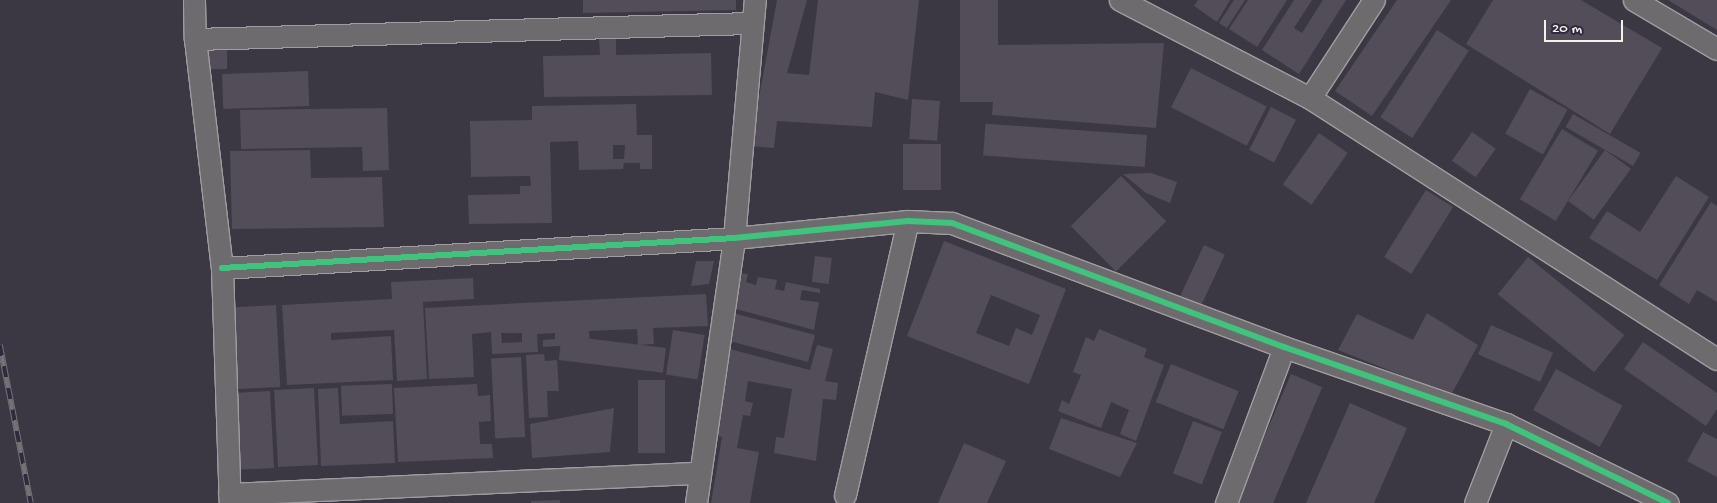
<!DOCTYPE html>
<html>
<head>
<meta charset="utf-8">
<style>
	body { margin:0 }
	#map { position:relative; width:1717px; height:503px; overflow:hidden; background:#3b3843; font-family:"Gochi Hand",sans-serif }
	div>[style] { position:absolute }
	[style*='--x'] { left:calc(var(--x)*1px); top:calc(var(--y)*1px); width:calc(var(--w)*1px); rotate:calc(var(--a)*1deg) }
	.building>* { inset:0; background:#524d58; transform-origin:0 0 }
	.roads { filter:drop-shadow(1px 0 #9f9da0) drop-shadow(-1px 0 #9f9da0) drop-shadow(0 1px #9f9da0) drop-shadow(0 -1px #9f9da0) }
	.minor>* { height:21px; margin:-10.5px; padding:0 10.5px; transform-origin:10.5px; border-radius:10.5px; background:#6d6b6e }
	.rail>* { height:5.5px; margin-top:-2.75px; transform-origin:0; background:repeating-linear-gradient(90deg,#2f2a3d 0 11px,#747276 0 22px); box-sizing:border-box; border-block:1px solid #747276 }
	.cycleway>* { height:6px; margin:-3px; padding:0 3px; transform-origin:3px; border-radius:3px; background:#40c37c }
	span { translate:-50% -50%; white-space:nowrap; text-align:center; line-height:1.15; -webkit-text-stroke:4px #2f2a3d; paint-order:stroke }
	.scale { position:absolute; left:1544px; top:20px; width:79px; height:22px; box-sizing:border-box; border:2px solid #f4f1e8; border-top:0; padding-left:6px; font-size:15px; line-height:18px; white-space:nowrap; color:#f4f1e8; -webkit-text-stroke:4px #2f2a3d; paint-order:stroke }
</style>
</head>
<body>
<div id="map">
	<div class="building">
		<i style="clip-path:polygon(583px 0,736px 0,736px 10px,583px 13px)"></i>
		<i style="clip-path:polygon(777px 0,807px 0,787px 73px,809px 75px,818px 0,919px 0,908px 100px,875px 92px,872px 127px,777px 121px,774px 148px,750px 146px)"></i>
		<i style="left:960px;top:0;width:38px;height:102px"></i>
		<i style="clip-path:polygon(1198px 0,1230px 0,1217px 22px,1194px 6px)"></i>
		<i style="clip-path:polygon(1234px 0,1245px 0,1227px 28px,1219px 23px)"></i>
		<i style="clip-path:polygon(1248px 0,1287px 0,1257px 47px,1229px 29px)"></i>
		<i style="clip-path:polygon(1294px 0,1312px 0,1294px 28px,1302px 33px,1323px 0,1346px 0,1299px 74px,1262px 50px)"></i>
		<i style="clip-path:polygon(1397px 0,1451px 0,1372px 116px,1335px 91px)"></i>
		<i style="clip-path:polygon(1493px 0,1581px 0,1662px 48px,1610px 134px,1466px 44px)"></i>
		<i style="clip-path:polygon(1668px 0,1717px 0,1717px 30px)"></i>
		<i style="left:1437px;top:30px;width:38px;height:104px;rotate:33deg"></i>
		<i style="clip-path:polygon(599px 39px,616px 39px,616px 55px,711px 53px,712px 95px,544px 97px,543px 56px,600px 55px)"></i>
		<i style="clip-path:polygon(1164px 43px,1156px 128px,992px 115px,997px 45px)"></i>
		<i style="left:209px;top:47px;width:18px;height:22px"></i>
		<i style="left:1191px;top:68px;width:85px;height:44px;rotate:27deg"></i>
		<i style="left:308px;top:71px;width:35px;height:86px;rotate:88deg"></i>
		<i style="left:1530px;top:89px;width:43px;height:51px;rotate:29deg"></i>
		<i style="left:912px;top:99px;width:28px;height:40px;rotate:4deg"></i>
		<i style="clip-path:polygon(evenodd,636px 104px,637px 135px,652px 135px,652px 169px,640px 169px,640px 163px,624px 163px,623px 169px,579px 170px,578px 141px,550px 142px,552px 223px,469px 224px,468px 195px,520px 194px,520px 186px,531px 186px,530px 176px,471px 177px,470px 121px,532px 120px,532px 106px,636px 104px,613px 145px,625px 145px,624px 159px,613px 159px,613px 145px)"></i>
		<i style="left:1271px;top:107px;width:28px;height:48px;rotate:27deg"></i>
		<i style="clip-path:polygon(387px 108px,389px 170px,363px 171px,362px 147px,241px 149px,240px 110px)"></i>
		<i style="left:1573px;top:114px;width:78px;height:15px;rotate:30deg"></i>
		<i style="left:1562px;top:129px;width:42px;height:82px;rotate:31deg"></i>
		<i style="left:989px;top:131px;width:20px;height:14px;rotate:6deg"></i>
		<i style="left:1472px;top:132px;width:29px;height:35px;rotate:35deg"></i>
		<i style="left:1319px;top:133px;width:35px;height:63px;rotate:35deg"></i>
		<i style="left:1147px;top:135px;width:32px;height:162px;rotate:94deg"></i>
		<i style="left:941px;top:144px;width:46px;height:38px;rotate:90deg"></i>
		<i style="clip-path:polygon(310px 150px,311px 178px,382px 177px,384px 227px,232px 229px,230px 151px)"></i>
		<i style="left:1605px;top:150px;width:32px;height:63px;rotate:36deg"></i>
		<i style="clip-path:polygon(1151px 173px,1177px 182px,1170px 203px,1146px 193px,1123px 174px)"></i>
		<i style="left:1121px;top:176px;width:64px;height:71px;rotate:45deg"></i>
		<i style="clip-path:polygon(1676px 176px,1709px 197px,1657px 280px,1589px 238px,1607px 211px,1640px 232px)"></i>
		<i style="left:1426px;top:190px;width:32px;height:79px;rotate:32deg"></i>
		<i style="clip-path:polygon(1711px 202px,1717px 206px,1717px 302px,1697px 290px,1689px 304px,1659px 285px)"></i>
		<i style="clip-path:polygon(evenodd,944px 241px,1066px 289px,1029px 384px,907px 336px,944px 241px,991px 295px,1040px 315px,1032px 335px,1016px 328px,1009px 346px,976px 333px,991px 295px)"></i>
		<i style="left:1204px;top:245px;width:23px;height:58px;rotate:25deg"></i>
		<i style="left:815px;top:256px;width:17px;height:26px;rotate:7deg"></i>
		<i style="left:1528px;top:257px;width:124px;height:48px;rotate:39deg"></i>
		<i style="clip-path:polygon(696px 261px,714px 261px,709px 284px,691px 286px)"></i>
		<i style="clip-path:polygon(738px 273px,748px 274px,746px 282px,756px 285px,758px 277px,777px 280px,775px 289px,784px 291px,786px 282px,820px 289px,820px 293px,802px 290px,800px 300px,819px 302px,814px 330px,732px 308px)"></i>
		<i style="clip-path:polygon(473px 278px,474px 299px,423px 302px,427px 379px,397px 381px,394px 330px,331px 333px,331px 340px,391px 336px,393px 380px,287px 385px,282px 305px,392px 299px,391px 282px)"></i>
		<i style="clip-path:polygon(evenodd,706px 294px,708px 326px,653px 328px,654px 344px,638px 345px,637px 329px,589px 331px,590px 344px,543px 347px,543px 340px,555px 339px,555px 333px,537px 334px,538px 352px,492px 354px,491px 332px,472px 334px,474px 377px,429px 379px,425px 308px,706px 294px,501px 333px,522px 333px,522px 342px,502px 343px,501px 333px)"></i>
		<i style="left:276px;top:305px;width:82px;height:46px;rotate:87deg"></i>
		<i style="left:733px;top:313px;width:85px;height:28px;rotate:15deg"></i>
		<i style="clip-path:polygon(1427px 313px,1478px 345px,1451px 395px,1338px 350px,1357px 314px,1413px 340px)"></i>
		<i style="left:1491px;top:325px;width:68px;height:32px;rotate:24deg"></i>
		<i style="clip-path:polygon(1099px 329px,1147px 349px,1144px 357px,1164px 365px,1136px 441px,1120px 434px,1129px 410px,1111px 402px,1101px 428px,1058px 411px,1062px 400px,1069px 404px,1081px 375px,1073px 372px,1086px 337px,1094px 341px)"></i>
		<i style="left:673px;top:330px;width:32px;height:45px;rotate:9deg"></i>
		<i style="clip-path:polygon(1643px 342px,1717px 393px,1717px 409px,1706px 426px,1624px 369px)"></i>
		<i style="clip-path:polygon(817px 345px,833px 349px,825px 381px,838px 383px,836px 400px,823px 399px,816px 461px,774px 453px,776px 437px,784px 438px,792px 389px,748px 381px,745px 401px,753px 403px,750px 416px,743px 415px,737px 448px,759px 452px,750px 503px,711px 503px,722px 437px,712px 434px,726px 348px,810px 370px)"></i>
		<i style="left:666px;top:348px;width:25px;height:105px;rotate:97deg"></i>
		<i style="clip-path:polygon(544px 354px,545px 361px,557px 360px,559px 391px,547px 391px,548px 417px,529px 418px,526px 355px)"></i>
		<i style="left:521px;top:357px;width:80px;height:30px;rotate:87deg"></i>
		<i style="left:1171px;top:364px;width:73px;height:41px;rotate:22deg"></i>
		<i style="left:1556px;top:369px;width:76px;height:47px;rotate:29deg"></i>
		<i style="left:1291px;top:374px;width:34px;height:140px;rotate:23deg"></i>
		<i style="left:638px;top:380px;width:27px;height:73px"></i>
		<i style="left:392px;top:384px;width:30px;height:51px;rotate:88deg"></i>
		<i style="clip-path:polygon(477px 384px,478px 396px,490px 395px,491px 421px,479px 422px,480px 444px,492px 444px,493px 458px,398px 462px,394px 388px)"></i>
		<i style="left:314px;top:388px;width:77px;height:40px;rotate:87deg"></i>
		<i style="clip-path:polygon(338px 388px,340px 424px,393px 421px,395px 463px,321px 466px,318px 389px)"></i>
		<i style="left:270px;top:391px;width:77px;height:36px;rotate:87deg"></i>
		<i style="clip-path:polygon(1350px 403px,1407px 428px,1374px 503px,1306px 503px)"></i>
		<i style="clip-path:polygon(614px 408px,610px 452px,532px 458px,530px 424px)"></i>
		<i style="clip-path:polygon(1061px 418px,1137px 443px,1120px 477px,1049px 449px)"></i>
		<i style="left:1193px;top:421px;width:31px;height:56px;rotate:21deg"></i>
		<i style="clip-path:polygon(1703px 432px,1717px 439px,1717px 477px,1687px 461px)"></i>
		<i style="clip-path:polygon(964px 443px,1006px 461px,987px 503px,938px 503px)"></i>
		<i style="clip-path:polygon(560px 500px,560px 503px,531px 503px,531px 501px)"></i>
	</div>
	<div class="roads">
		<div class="minor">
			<i style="--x:194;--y:0;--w:39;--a:89"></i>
			<i style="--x:195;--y:39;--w:231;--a:83.3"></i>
			<i style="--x:222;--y:268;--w:235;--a:88.1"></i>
			<i style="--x:1120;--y:0;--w:214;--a:27.3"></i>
			<i style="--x:1310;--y:98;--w:483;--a:32.7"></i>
			<i style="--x:1634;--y:0;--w:96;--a:30.6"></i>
			<i style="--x:195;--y:39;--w:557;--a:-1.65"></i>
			<i style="--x:1310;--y:98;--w:117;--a:-56.9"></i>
			<i style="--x:222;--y:268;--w:513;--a:-3.35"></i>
			<i style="--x:734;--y:238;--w:175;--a:-5.6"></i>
			<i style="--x:908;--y:221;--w:44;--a:2.6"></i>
			<i style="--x:952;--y:223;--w:354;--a:20.5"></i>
			<i style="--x:1284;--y:347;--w:235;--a:19.1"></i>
			<i style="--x:1506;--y:424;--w:180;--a:26"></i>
			<i style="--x:229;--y:494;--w:471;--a:-2.6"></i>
			<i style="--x:845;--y:495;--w:281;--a:-77.1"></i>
			<i style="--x:696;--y:503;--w:268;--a:-81.8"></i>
			<i style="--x:734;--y:238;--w:239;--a:-85"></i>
			<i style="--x:1226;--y:503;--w:166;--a:-69.6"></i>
			<i style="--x:1475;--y:503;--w:85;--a:-68.6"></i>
		</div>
	</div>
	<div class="rail">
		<i style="--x:0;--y:345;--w:161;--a:78.9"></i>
	</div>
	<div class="cycleway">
		<i style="--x:222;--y:268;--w:513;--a:-3.35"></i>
		<i style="--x:734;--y:238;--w:175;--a:-5.6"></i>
		<i style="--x:908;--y:221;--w:44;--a:2.6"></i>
		<i style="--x:952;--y:223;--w:354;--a:20.5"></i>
		<i style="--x:1284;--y:347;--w:235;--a:19.1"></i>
		<i style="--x:1506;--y:424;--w:180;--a:26"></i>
	</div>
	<div class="scale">20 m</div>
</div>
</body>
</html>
